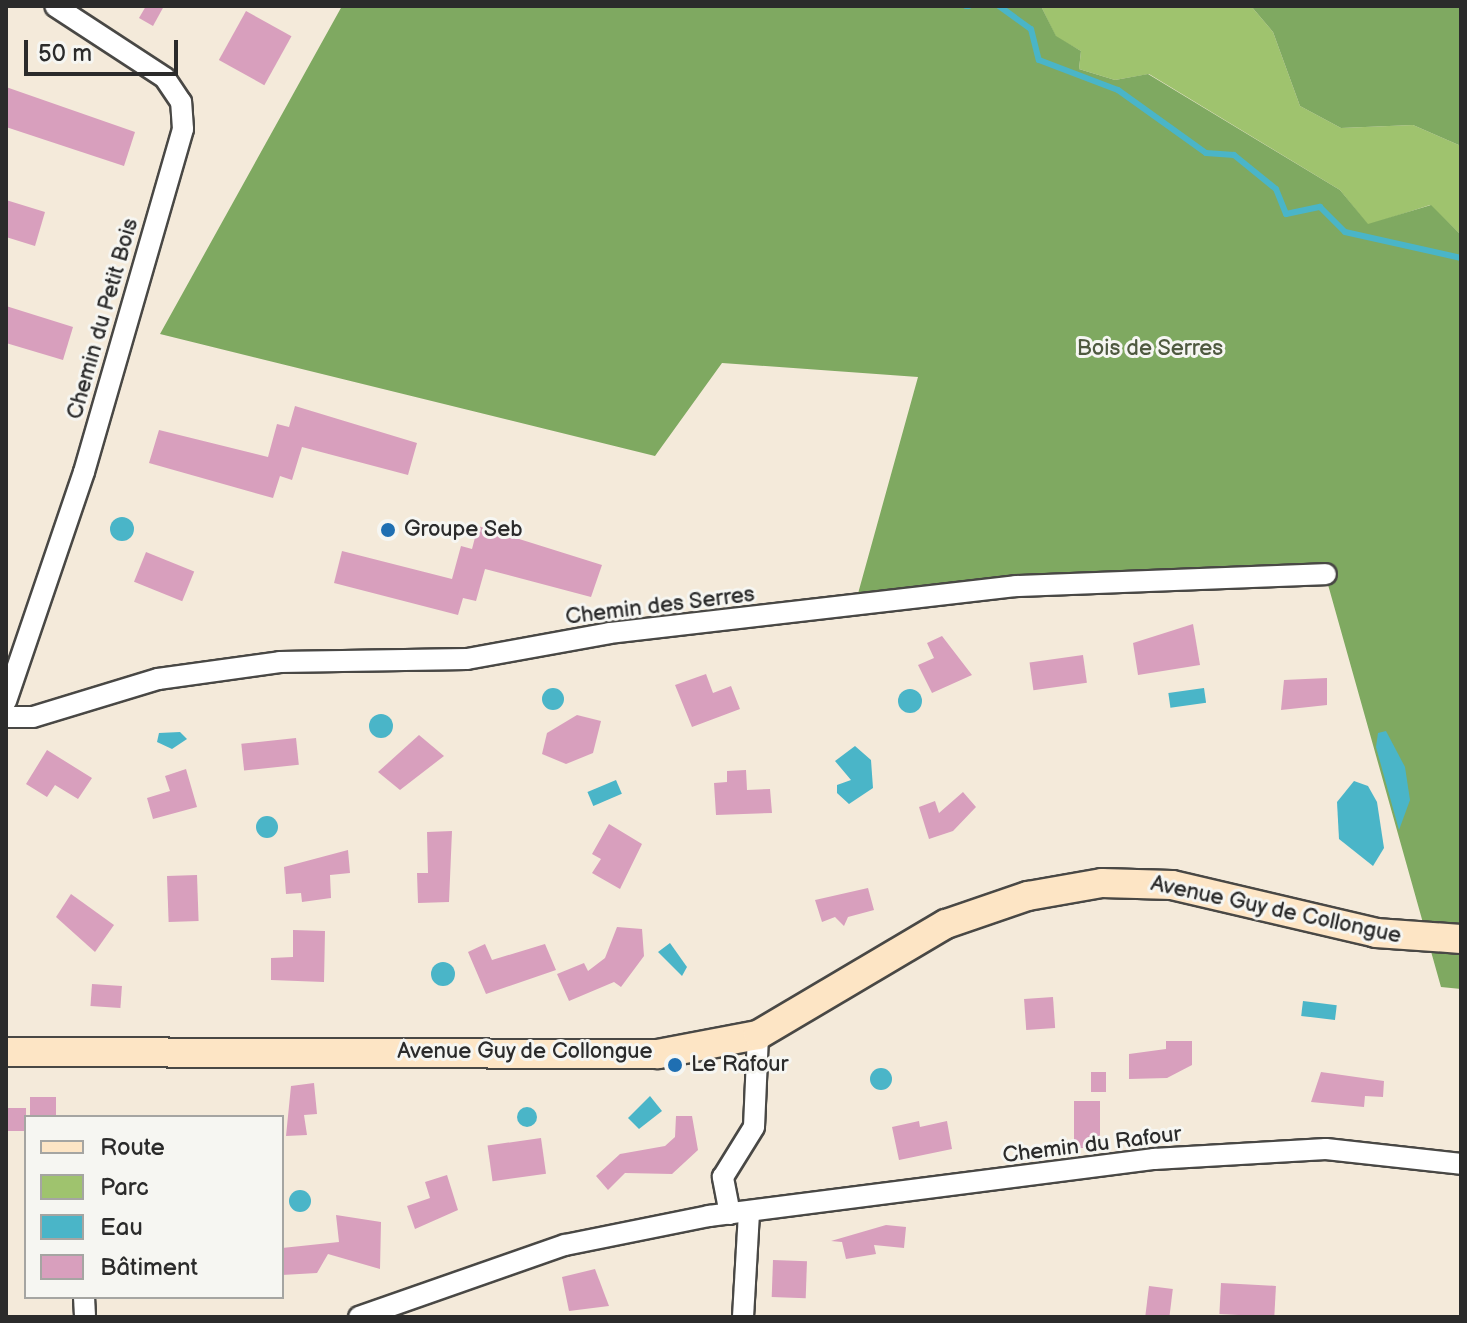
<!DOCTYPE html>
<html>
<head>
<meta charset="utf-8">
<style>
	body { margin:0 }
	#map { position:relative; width:1467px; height:1323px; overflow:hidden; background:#f4eada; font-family:"Balsamiq Sans",sans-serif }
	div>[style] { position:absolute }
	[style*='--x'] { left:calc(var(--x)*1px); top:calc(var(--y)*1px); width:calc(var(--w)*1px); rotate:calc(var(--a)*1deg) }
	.green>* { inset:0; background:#9fc36e }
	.forest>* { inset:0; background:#7fa961 }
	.water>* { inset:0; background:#4ab5c8; transform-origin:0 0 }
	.round { border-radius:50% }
	.stream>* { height:6px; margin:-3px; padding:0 3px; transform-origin:3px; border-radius:3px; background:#4ab5c8 }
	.building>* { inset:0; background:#d89fbd; transform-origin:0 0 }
	.roads { filter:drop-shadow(2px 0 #494845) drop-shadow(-2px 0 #494845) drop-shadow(0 2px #494845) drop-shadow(0 -2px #494845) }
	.minor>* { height:20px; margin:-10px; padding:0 10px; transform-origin:10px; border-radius:10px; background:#fff }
	.secondary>* { height:28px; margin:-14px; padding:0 14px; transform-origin:14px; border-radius:14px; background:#fde5c5 }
	.dots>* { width:22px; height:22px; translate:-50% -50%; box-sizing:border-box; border:4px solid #f6f6f2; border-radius:50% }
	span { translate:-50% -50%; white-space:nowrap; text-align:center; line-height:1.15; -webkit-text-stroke:6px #f6f6f2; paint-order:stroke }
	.street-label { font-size:22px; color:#2b2b2b }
	.park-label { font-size:22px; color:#4e593f }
	.poi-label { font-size:22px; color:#2b2b2b }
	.left { translate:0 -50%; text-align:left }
	.frame { position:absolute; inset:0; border:8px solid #2b2b2b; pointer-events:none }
	.legend { position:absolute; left:24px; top:1115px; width:260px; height:184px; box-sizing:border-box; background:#f6f6f2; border:2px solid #a5a5a2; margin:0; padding:10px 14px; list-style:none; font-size:24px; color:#2b2b2b }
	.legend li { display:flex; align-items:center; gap:16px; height:40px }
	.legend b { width:40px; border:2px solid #a5a5a2 }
	.scale { position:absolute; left:24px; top:40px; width:154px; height:36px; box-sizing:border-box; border:4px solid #2b2b2b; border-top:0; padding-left:10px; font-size:24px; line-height:28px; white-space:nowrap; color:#2b2b2b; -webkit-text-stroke:6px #f6f6f2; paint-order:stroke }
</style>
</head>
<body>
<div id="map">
	<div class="green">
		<i style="clip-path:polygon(1041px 6px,1251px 6px,1273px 32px,1300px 106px,1341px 128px,1413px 125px,1461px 146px,1461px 235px,1430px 205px,1368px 225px,1340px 190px,1149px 74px,1115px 80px,1079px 69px,1081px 51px,1056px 37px)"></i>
	</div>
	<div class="forest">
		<i style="clip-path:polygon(342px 6px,1041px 6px,1056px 36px,1081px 51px,1079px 69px,1115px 80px,1148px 74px,1340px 190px,1368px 224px,1431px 205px,1461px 235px,1461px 989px,1441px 987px,1325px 574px,854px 608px,918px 377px,722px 363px,655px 456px,160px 334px)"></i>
		<i style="clip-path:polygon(1251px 6px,1461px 6px,1461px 146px,1413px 125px,1341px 128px,1300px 106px,1273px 32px)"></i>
	</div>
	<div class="water">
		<i class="round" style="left:110px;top:517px;width:24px;height:24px"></i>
		<i class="round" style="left:542px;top:688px;width:22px;height:22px"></i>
		<i style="left:1204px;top:688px;width:15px;height:36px;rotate:82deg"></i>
		<i class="round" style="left:898px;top:689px;width:24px;height:24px"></i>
		<i class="round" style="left:369px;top:714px;width:24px;height:24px"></i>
		<i style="clip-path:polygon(1386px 731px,1405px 767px,1410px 800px,1399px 830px,1376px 747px,1378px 733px)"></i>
		<i style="clip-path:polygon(180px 732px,187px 739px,172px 749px,157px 742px,159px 733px)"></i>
		<i style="clip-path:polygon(855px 746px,871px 760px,873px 788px,849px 804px,837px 793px,837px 785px,851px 780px,835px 761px)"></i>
		<i style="left:616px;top:780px;width:15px;height:31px;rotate:67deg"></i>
		<i style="clip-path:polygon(1354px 781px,1368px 786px,1377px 802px,1384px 848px,1373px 866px,1339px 839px,1337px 802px)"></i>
		<i class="round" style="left:256px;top:816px;width:22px;height:22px"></i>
		<i style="clip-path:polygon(670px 943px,687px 967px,682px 976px,658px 952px)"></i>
		<i class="round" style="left:431px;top:962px;width:24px;height:24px"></i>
		<i style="left:1303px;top:1001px;width:34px;height:15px;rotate:7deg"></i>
		<i class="round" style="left:870px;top:1068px;width:22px;height:22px"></i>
		<i style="clip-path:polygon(650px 1096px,662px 1111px,639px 1129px,628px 1118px)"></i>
		<i class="round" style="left:517px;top:1107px;width:20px;height:20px"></i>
		<i class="round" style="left:289px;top:1190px;width:22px;height:22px"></i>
	</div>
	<div class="stream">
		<i style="--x:966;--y:6;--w:3;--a:0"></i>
		<i style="--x:999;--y:6;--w:39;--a:36"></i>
		<i style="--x:1031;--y:29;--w:32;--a:76"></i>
		<i style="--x:1039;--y:60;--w:85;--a:20.8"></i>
		<i style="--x:1118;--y:90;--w:108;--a:35.6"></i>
		<i style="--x:1206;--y:153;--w:28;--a:4"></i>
		<i style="--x:1234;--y:155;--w:54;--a:39"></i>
		<i style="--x:1276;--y:189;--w:27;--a:68"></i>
		<i style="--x:1286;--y:214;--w:35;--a:-12"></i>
		<i style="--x:1320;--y:207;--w:35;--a:45"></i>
		<i style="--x:1345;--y:232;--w:119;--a:12.6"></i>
	</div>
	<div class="building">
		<i style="clip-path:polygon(146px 6px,164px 6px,153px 26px,139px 18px)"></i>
		<i style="left:246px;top:11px;width:52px;height:56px;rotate:29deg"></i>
		<i style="clip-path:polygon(6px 87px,135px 132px,124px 166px,6px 127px)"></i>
		<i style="clip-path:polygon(6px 200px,45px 212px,35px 246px,6px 237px)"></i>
		<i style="clip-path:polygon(6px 306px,73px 327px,63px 360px,6px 343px)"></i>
		<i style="clip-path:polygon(295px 406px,417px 443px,408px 475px,302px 447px,292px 480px,280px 476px,273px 498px,149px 463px,159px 430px,268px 457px,277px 424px,289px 427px)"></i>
		<i style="clip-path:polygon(478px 526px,602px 565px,591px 597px,485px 569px,476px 601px,463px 598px,458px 615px,334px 583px,342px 551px,452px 579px,461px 546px,472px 549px)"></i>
		<i style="left:146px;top:552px;width:52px;height:32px;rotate:22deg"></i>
		<i style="clip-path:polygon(1193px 624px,1200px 665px,1138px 675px,1133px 643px)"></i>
		<i style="clip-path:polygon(942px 636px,972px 675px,932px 693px,918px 665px,934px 658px,927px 643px)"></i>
		<i style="left:1083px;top:655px;width:28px;height:54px;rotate:82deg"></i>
		<i style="clip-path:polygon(706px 674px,713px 693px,731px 686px,740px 709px,692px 727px,675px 685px)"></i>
		<i style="clip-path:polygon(1327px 678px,1327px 705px,1281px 710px,1284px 680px)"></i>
		<i style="clip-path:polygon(577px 715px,601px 721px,593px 753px,566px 764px,542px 754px,547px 733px)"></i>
		<i style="clip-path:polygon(419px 735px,444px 756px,400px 790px,378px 772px)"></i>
		<i style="left:296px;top:738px;width:27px;height:55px;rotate:84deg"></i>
		<i style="clip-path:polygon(47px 750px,92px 778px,78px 799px,55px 785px,47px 797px,26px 784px)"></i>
		<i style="clip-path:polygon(186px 769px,197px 807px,153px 819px,147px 798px,170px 791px,165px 776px)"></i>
		<i style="clip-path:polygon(746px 770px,747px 790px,770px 789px,772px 813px,716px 815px,714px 783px,727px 782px,727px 771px)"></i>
		<i style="clip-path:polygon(963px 792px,976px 807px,953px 831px,929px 839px,919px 807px,935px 801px,939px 813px)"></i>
		<i style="clip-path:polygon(609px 824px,642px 844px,620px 889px,592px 873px,601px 859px,592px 854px)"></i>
		<i style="clip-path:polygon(452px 831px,449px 902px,418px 903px,417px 873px,428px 873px,427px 832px)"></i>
		<i style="clip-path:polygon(348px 850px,350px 873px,330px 875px,331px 898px,302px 902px,301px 893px,286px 894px,284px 867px)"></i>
		<i style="left:197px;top:875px;width:46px;height:30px;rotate:88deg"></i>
		<i style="clip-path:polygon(868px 888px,874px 910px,848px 917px,844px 926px,835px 917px,822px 922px,815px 900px)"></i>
		<i style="clip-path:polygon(71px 894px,114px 925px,95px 952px,56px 917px)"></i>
		<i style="clip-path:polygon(617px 927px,642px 929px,644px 956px,621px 987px,614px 982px,569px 1001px,557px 974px,584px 963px,588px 971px,605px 958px)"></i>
		<i style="clip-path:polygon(293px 930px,325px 931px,324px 982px,271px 980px,271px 958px,293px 957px)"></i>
		<i style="clip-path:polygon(485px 944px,492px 960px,545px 944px,556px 970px,486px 994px,468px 952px)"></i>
		<i style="left:92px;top:984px;width:30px;height:22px;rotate:4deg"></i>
		<i style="left:1053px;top:997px;width:31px;height:29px;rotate:86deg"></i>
		<i style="clip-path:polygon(1166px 1041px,1192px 1041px,1192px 1065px,1167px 1078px,1129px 1079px,1129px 1054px,1166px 1049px)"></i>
		<i style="left:1091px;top:1072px;width:15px;height:20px"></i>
		<i style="clip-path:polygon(1321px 1072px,1384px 1081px,1383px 1097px,1365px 1096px,1364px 1107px,1311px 1102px)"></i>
		<i style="clip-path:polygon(314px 1083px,317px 1114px,304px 1115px,307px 1135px,286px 1136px,291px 1086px)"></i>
		<i style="left:30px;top:1097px;width:26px;height:20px"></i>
		<i style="left:1074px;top:1101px;width:26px;height:47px"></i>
		<i style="left:6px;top:1108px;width:20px;height:23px"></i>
		<i style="clip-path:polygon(676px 1116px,692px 1116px,698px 1150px,672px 1174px,625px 1173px,608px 1190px,596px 1176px,620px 1154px,665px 1146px,675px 1137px)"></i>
		<i style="clip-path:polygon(919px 1121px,920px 1127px,947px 1121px,952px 1149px,899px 1160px,892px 1127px)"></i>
		<i style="left:541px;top:1138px;width:36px;height:54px;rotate:82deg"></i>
		<i style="clip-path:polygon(447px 1175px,458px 1210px,415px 1229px,407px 1206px,430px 1198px,425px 1182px)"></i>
		<i style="clip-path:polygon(336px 1215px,381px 1222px,380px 1269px,328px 1254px,317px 1273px,282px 1275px,282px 1248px,339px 1242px)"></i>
		<i style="clip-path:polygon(886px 1225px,906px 1227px,904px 1248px,874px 1245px,876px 1254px,846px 1259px,842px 1242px,831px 1241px)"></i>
		<i style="left:773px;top:1260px;width:34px;height:37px;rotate:2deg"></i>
		<i style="clip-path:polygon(595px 1269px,609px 1306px,569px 1311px,562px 1277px)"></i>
		<i style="left:1221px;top:1283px;width:55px;height:31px;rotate:3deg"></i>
		<i style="left:1149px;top:1286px;width:24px;height:31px;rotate:7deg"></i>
	</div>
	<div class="roads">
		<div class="minor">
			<i style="--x:6;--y:701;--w:242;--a:-71.2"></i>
			<i style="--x:84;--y:472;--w:357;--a:-73.9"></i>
			<i style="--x:183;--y:129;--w:27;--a:-94"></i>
			<i style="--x:181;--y:102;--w:29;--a:-124"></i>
			<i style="--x:165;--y:78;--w:131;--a:-146.8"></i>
			<i style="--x:6;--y:717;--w:27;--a:0"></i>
			<i style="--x:33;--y:717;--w:131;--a:-16.9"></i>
			<i style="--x:158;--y:679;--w:123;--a:-7.9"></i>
			<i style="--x:280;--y:662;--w:187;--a:-0.9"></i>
			<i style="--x:467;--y:659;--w:145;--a:-10.3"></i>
			<i style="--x:610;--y:633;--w:409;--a:-6.6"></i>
			<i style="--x:1016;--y:586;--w:310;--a:-2.2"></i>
			<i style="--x:730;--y:1214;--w:38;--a:-101"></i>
			<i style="--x:723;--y:1177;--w:59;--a:-58.2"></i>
			<i style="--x:754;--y:1127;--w:92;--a:-87.5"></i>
			<i style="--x:84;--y:1297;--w:20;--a:87"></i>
			<i style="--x:359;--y:1317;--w:218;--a:-19.3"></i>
			<i style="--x:565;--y:1245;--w:147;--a:-11.4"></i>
			<i style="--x:709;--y:1216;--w:449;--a:-7.3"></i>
			<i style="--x:1154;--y:1159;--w:172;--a:-3.3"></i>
			<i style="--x:1326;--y:1149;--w:136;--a:6.3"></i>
			<i style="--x:743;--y:1317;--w:103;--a:-86.7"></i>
		</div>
		<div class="secondary">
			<i style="--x:6;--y:1052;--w:652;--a:0.18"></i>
			<i style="--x:658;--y:1054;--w:102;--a:-10.8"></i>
			<i style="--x:758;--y:1035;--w:218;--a:-30.6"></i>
			<i style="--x:946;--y:924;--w:87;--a:-18.9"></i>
			<i style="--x:1028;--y:896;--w:75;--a:-10"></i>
			<i style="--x:1102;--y:883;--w:70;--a:1.6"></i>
			<i style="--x:1172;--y:885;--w:210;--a:13.2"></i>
			<i style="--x:1376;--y:933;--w:85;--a:4"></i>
		</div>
	</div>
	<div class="dots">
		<i style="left:388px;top:530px;background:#1f6fb2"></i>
		<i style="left:675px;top:1065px;background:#1f6fb2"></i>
	</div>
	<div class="street-label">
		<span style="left:103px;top:319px;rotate:-74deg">Chemin du Petit Bois</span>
		<span style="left:660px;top:606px;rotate:-7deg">Chemin des Serres</span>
		<span style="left:1276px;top:910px;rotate:12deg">Avenue Guy de Collongue</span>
		<span style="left:525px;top:1052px">Avenue Guy de Collongue</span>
		<span style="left:1092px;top:1145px;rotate:-7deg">Chemin du Rafour</span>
	</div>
	<div class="park-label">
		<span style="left:1150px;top:349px">Bois de Serres</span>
	</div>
	<div class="poi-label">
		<span class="left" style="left:404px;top:530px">Groupe Seb</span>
		<span class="left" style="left:691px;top:1065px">Le Rafour</span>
	</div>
	<div class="frame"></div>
	<ul class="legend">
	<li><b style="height:10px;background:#fde5c5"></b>Route</li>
	<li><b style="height:22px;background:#9fc36e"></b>Parc</li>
	<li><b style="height:22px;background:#4ab5c8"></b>Eau</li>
	<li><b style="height:22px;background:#d89fbd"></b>Bâtiment</li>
	</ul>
	<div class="scale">50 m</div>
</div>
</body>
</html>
